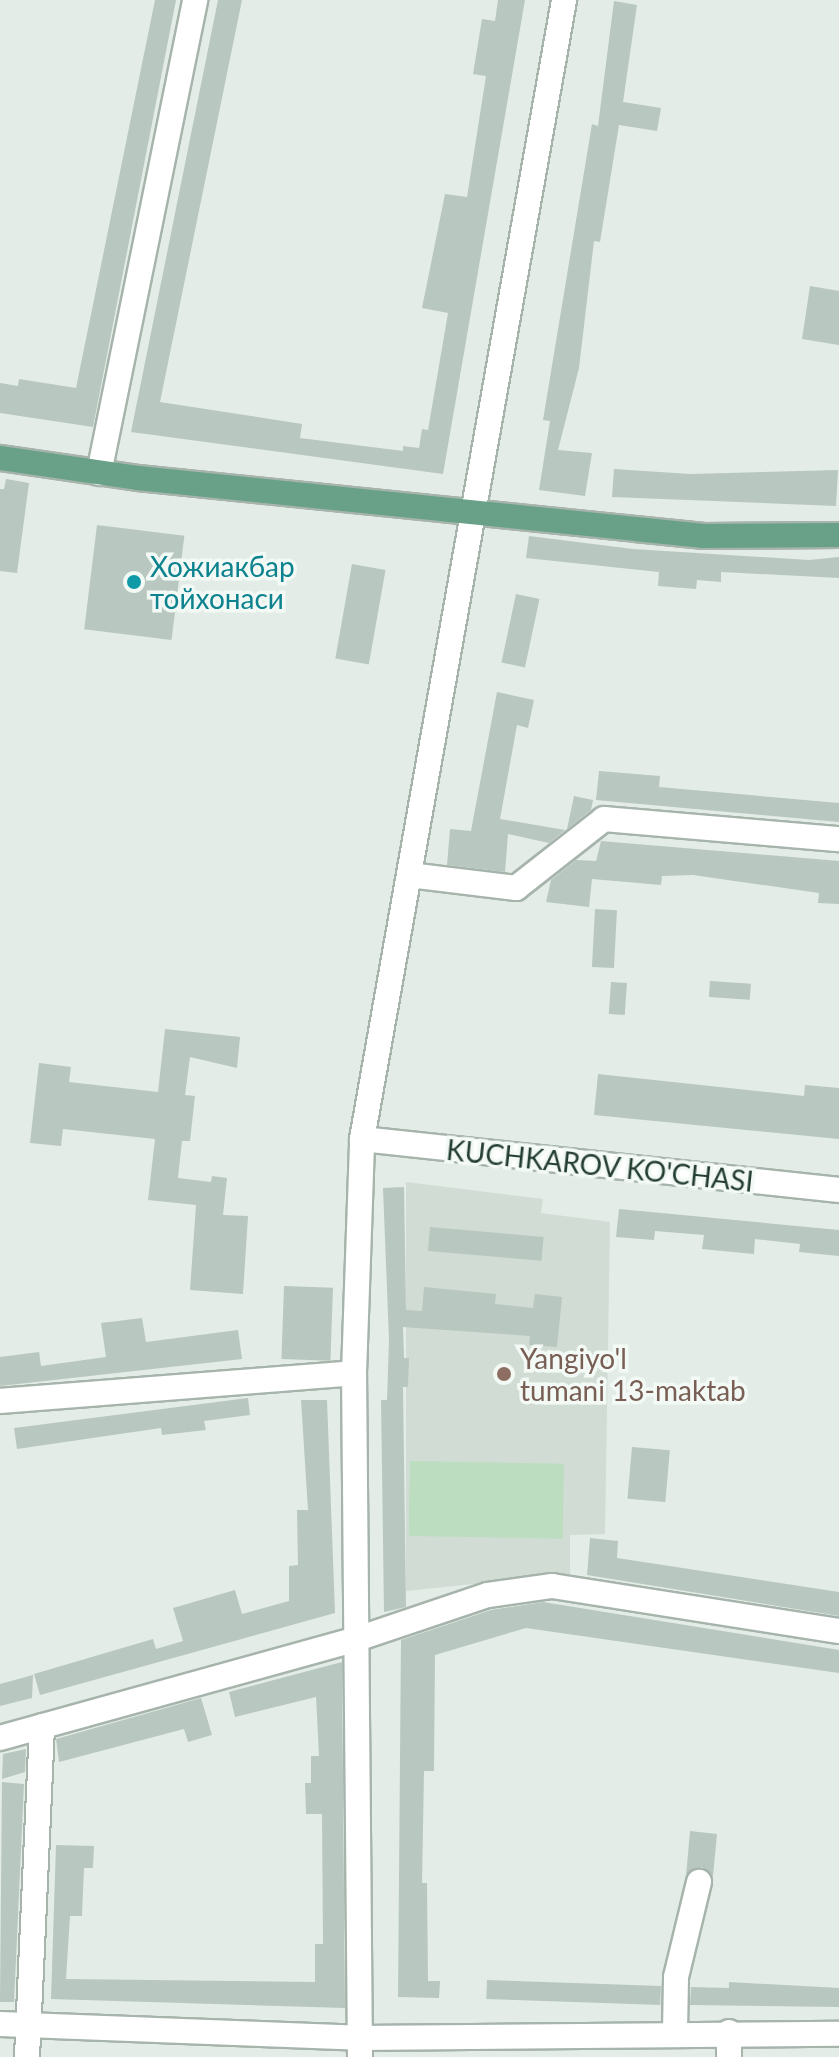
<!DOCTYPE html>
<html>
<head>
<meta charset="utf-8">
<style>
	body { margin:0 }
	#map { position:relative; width:839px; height:2057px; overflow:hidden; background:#e3ece6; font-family:Lato,sans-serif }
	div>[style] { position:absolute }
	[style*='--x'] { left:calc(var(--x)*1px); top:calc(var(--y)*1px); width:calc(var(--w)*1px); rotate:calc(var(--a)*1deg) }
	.built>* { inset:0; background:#d1dcd5 }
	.green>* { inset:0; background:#bcddbf; transform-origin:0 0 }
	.building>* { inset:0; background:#b8c7bf; transform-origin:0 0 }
	.roads { filter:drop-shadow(2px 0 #a6b4ac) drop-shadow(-2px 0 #a6b4ac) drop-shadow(0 2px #a6b4ac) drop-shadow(0 -2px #a6b4ac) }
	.minor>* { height:24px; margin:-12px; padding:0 12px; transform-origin:12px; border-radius:12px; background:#fff }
	.major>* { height:24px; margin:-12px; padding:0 12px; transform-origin:12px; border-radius:12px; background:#68a188 }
	.dots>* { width:22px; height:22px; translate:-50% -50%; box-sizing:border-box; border:4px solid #f3f9f5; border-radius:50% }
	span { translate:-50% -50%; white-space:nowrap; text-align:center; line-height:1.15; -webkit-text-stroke:7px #f3f9f5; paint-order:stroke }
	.culture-label { font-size:28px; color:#0d838f }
	.left { translate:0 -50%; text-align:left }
	.street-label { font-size:28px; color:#233d31 }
	.education-label { font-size:28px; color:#785e54 }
</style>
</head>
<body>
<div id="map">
	<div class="built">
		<i style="clip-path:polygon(406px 1182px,543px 1199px,541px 1213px,610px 1222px,605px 1534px,570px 1535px,570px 1574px,406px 1591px)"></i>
	</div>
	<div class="green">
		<i style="left:410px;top:1461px;width:154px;height:75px;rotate:1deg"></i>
	</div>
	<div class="building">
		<i style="clip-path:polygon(155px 0,176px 0,93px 427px,0 413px,0 383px,18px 386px,19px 379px,76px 388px)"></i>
		<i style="clip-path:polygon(218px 0,242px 0,160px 402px,302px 424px,300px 438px,403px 451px,403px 446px,419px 448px,422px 429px,428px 430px,448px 313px,422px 308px,445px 194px,467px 197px,486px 76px,473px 74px,482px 19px,495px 21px,498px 0,525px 0,443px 474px,131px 432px)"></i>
		<i style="clip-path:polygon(614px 1px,637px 5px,623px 102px,661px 108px,657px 131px,619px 125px,600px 242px,594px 241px,579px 368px,558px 450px,592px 453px,585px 496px,539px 490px,550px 421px,543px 420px,592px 124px,598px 126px)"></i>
		<i style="clip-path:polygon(810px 286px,839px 291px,839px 345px,802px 339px)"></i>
		<i style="clip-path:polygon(614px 469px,690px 474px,838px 470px,836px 506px,612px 497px)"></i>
		<i style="clip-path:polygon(6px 479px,29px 483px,17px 573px,0 571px,0 489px,4px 489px)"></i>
		<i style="left:97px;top:525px;width:88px;height:105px;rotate:7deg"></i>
		<i style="clip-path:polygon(529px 536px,633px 549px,809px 560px,839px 557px,839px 578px,721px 572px,721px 582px,697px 580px,696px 589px,658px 586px,659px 572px,526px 558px)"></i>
		<i style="left:352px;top:564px;width:34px;height:96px;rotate:10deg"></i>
		<i style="left:516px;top:594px;width:24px;height:70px;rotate:12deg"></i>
		<i style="clip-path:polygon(497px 692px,534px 700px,528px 728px,517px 725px,500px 819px,565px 830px,549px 843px,508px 834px,505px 872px,447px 865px,450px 829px,471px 831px)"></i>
		<i style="clip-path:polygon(599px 771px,660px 776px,659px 787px,839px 803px,839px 822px,596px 800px)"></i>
		<i style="clip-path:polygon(574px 796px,593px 800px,591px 810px,567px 829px)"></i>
		<i style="clip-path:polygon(601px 841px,839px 861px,839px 904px,818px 903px,819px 893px,693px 875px,662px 876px,661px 885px,592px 879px,589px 907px,546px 902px,551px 880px,576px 860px,596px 861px)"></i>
		<i style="left:595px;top:909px;width:22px;height:58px;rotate:3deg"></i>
		<i style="left:710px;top:981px;width:41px;height:16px;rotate:4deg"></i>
		<i style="left:611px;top:982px;width:16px;height:32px;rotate:4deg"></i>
		<i style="clip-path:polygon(165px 1029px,240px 1037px,237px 1068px,190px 1057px,185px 1095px,195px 1096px,190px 1141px,182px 1141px,178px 1178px,211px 1182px,212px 1176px,227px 1178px,223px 1215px,248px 1216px,243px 1294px,190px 1290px,196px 1205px,148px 1200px,155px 1139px,63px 1129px,61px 1146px,30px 1143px,39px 1063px,71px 1067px,69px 1082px,158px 1092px)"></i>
		<i style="clip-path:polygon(598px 1074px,804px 1096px,805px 1085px,839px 1088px,839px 1139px,594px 1115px)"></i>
		<i style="clip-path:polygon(404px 1187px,406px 1310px,422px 1311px,424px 1287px,496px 1294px,495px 1304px,533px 1308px,535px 1294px,562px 1297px,557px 1347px,529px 1345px,530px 1336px,403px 1327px,404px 1358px,409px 1358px,408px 1387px,403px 1387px,406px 1607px,384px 1612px,381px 1400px,387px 1400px,389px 1340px,383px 1188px)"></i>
		<i style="clip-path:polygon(619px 1209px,839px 1230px,839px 1256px,799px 1252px,800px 1244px,755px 1239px,754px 1254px,702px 1249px,704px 1235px,655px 1231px,654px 1240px,616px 1237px)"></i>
		<i style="left:430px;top:1227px;width:114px;height:24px;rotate:5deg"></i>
		<i style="left:284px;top:1286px;width:49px;height:73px;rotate:2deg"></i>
		<i style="clip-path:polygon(142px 1318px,146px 1342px,238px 1330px,242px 1359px,0 1386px,0 1357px,39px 1352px,41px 1366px,106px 1357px,101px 1323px)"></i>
		<i style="clip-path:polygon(248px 1398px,250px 1415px,204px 1421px,206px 1430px,162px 1435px,161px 1428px,17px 1449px,14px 1428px)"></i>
		<i style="clip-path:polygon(301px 1400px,327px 1400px,335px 1613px,40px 1695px,34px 1674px,153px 1639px,156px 1649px,183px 1641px,173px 1608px,235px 1590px,242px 1614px,289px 1601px,289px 1566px,298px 1565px,297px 1510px,308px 1510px)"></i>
		<i style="left:632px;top:1447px;width:38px;height:52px;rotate:5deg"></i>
		<i style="clip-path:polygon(590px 1538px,618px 1541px,617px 1558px,839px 1592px,839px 1616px,587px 1575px)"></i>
		<i style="clip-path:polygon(543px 1602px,839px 1650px,839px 1673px,526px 1628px,435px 1655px,434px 1771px,424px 1771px,422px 1883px,427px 1883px,428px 1981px,440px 1981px,439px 1998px,398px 1997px,401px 1640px,491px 1610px)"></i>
		<i style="clip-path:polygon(342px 1662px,345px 2008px,51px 1999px,56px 1845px,94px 1846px,93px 1868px,84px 1868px,82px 1916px,70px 1916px,66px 1979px,315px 1982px,315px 1944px,323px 1944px,322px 1814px,306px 1814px,305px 1783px,311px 1783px,311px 1756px,319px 1756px,316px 1697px,235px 1717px,229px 1692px)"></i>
		<i style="clip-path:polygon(33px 1675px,32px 1698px,0 1706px,0 1684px)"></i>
		<i style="clip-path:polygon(201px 1698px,212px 1735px,188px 1742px,184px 1729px,59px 1762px,56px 1739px)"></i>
		<i style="clip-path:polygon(26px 1749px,25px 1772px,2px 1779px,3px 1754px)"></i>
		<i style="clip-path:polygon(2px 1782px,24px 1784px,14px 2002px,0 2002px)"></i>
		<i style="clip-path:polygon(690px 1831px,717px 1834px,713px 1876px,702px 1867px,686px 1876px)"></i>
		<i style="left:487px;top:1980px;width:174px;height:19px;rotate:2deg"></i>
		<i style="clip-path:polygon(729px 1982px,839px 1988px,839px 2007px,690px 2005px,691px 1987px,729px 1988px)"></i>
	</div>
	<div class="roads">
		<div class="minor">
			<i style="--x:99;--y:473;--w:483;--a:-78.5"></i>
			<i style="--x:409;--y:875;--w:108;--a:6.9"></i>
			<i style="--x:516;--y:888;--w:112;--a:-38.1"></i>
			<i style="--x:604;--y:819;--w:236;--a:4.9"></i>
			<i style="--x:362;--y:1139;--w:480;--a:6.1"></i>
			<i style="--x:0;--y:1401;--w:355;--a:-4.5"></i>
			<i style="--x:0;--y:1738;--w:374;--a:-15.5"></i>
			<i style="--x:360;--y:1638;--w:135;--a:-18.6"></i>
			<i style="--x:488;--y:1595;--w:65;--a:-8"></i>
			<i style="--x:552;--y:1586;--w:291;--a:8.9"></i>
			<i style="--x:0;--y:2024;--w:359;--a:2.2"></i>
			<i style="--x:359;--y:2038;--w:480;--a:-0.5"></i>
			<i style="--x:675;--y:2031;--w:54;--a:-88.9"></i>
			<i style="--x:676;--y:1977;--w:98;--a:-76.4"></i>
			<i style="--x:729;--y:2032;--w:25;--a:90"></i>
			<i style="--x:27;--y:2057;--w:331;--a:-87.4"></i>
			<i style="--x:360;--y:2057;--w:684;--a:-90.5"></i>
			<i style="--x:354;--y:1373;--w:234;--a:-88"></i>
			<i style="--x:362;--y:1139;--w:1157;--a:-79.94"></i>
		</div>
		<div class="major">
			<i style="--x:0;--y:458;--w:139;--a:8.2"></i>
			<i style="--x:138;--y:478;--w:569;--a:5.85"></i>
			<i style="--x:704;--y:536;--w:135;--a:-0.4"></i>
		</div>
	</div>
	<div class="dots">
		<i style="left:134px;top:582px;background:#0f9aa8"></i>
		<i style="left:504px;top:1374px;background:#8d6e63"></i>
	</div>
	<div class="culture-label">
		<span class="left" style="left:150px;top:582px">Хожиакбар<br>тойхонаси</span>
	</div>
	<div class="street-label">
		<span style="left:600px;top:1165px;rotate:6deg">KUCHKAROV KO'CHASI</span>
	</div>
	<div class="education-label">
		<span class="left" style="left:520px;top:1374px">Yangiyo'l<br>tumani 13-maktab</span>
	</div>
</div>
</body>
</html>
